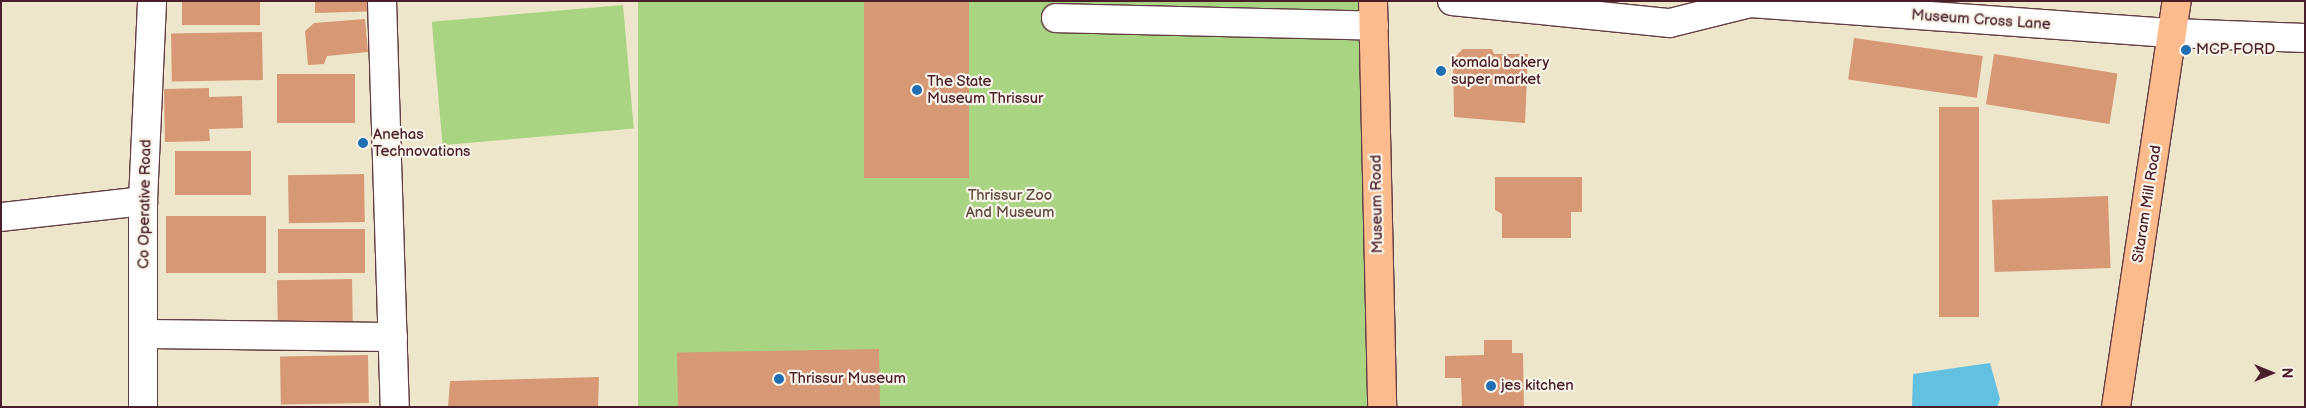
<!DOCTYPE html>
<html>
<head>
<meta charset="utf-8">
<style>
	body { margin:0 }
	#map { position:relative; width:2306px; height:408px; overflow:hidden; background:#eee6cb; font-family:"Balsamiq Sans",sans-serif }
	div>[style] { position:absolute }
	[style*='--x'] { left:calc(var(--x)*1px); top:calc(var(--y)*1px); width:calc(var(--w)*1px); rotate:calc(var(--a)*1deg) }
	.green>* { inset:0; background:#a9d582; transform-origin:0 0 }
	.water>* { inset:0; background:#62c0e0 }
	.building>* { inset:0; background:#d69875; transform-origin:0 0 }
	.roads { filter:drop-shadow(1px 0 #633d43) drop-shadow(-1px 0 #633d43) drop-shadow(0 1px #633d43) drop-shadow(0 -1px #633d43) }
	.minor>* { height:28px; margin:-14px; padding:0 14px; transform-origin:14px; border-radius:14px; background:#fff }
	.major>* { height:28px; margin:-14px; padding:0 14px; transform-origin:14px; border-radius:14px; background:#fbbb8d }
	.dots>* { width:14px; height:14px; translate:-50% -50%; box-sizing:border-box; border:2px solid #f7f3e8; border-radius:50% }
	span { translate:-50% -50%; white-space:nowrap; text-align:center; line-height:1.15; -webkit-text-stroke:4.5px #f7f3e8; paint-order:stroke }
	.street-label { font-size:15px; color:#4a1f2b }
	.poi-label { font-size:15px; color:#4a1f2b }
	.left { translate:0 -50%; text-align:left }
	.park-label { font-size:15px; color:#624c41 }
	.frame { position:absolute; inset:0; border:2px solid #4a1f2b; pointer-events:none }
	.north { position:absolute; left:2246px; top:348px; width:50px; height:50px; -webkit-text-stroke:4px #f7f3e8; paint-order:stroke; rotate:90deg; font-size:14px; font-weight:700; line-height:20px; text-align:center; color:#4a1f2b }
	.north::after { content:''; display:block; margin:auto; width:18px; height:22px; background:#4a1f2b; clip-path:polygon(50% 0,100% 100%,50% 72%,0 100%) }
</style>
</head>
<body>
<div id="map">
	<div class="green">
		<i style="left:638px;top:1px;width:736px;height:406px"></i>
		<i style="left:623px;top:5px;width:124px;height:192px;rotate:85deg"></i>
	</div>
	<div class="water">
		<i style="clip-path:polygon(1990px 363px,2000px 399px,1997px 407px,1912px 407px,1913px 374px)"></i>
	</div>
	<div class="building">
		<i style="left:182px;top:1px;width:78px;height:24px"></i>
		<i style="clip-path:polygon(315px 1px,383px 1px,384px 11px,315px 13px)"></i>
		<i style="left:864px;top:1px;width:105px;height:177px"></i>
		<i style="clip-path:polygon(365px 19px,368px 52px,327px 56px,324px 64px,308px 65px,305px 31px,314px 23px)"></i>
		<i style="left:262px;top:32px;width:48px;height:91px;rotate:89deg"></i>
		<i style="left:1854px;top:38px;width:130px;height:42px;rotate:8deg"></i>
		<i style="clip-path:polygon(1463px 49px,1492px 49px,1494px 54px,1528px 54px,1525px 123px,1454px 117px,1453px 59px)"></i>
		<i style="left:1994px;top:54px;width:125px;height:51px;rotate:9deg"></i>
		<i style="left:355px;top:74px;width:49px;height:78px;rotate:90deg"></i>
		<i style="clip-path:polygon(209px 88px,209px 97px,242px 96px,243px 128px,209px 129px,210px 141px,165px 142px,164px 89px)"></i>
		<i style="left:1939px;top:107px;width:40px;height:210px"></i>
		<i style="left:175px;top:151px;width:76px;height:44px"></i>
		<i style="left:364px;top:174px;width:48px;height:76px;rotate:89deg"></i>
		<i style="clip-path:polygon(1495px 177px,1582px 177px,1582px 212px,1571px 212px,1571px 238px,1502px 238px,1502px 214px,1495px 210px)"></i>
		<i style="left:2108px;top:196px;width:72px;height:116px;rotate:88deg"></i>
		<i style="left:266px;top:216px;width:57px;height:100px;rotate:90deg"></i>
		<i style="left:278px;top:229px;width:87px;height:44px"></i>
		<i style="left:352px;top:279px;width:49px;height:75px;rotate:89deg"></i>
		<i style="clip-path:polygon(1484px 340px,1512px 340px,1512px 353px,1523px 353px,1524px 407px,1462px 407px,1461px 378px,1445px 378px,1445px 356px,1484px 355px)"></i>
		<i style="left:879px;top:349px;width:58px;height:202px;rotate:89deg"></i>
		<i style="left:368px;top:355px;width:48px;height:88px;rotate:89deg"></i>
		<i style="clip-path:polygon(599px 377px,598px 407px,448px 407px,450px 381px)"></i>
	</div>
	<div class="roads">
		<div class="minor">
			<i style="--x:382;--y:1;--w:406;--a:88.2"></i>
			<i style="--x:1452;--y:1;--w:219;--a:5.8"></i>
			<i style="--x:1670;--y:23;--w:82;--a:-14"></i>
			<i style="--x:1750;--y:3;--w:424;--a:4.1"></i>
			<i style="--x:2173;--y:33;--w:132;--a:2.2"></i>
			<i style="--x:1056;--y:18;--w:318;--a:1.4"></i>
			<i style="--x:1;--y:217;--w:143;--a:-6.4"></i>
			<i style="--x:144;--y:334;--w:249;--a:0.7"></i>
			<i style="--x:143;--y:407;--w:206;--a:-90"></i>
			<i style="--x:143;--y:201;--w:200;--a:-87.4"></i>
		</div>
		<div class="major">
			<i style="--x:1373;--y:1;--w:406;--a:88.7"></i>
			<i style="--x:2116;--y:407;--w:411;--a:-81.5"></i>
		</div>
	</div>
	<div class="dots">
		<i style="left:2186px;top:50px;background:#1f6fb2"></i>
		<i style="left:1441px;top:71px;background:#1f6fb2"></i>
		<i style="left:917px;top:90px;background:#1f6fb2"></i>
		<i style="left:363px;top:143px;background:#1f6fb2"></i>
		<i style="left:779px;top:379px;background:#1f6fb2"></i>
		<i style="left:1491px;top:386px;background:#1f6fb2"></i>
	</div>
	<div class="street-label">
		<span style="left:1981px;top:20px;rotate:4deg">Museum Cross Lane</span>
		<span style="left:145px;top:204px;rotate:-89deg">Co Operative Road</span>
		<span style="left:1377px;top:204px;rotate:-91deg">Museum Road</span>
		<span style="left:2147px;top:204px;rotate:-81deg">Sitaram Mill Road</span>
	</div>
	<div class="poi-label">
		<span class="left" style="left:2196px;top:50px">MCP FORD</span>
		<span class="left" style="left:1451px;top:71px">komala bakery<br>super market</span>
		<span class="left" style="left:927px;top:90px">The State<br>Museum Thrissur</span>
		<span class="left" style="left:373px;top:143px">Anehas<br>Technovations</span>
		<span class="left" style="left:789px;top:379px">Thrissur Museum</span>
		<span class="left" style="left:1501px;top:386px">jes kitchen</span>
	</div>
	<div class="park-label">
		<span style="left:1010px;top:204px">Thrissur Zoo<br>And Museum</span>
	</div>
	<div class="frame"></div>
	<div class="north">N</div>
</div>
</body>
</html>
